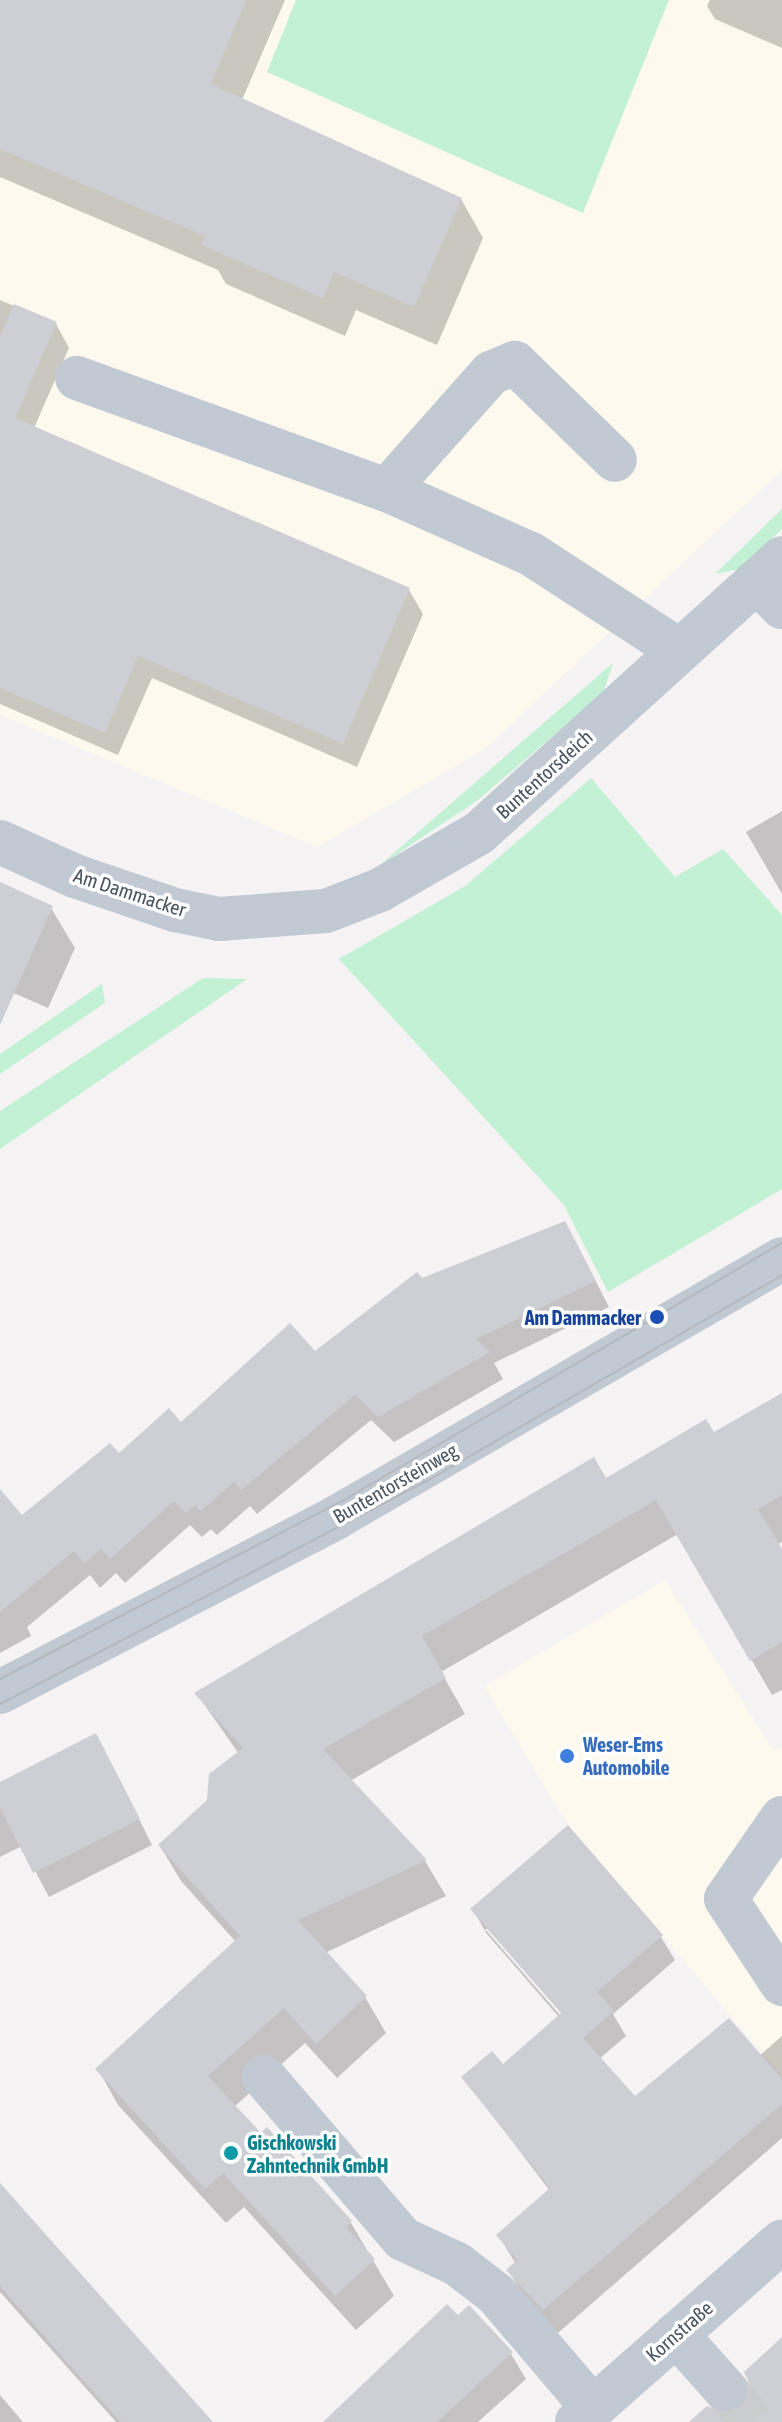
<!DOCTYPE html>
<html>
<head>
<meta charset="utf-8">
<style>
	body { margin:0 }
	#map { position:relative; width:782px; height:2422px; overflow:hidden; background:#f5f3f3; font-family:"Asap Condensed",sans-serif }
	div>[style] { position:absolute }
	[style*='--x'] { left:calc(var(--x)*1px); top:calc(var(--y)*1px); width:calc(var(--w)*1px); rotate:calc(var(--a)*1deg) }
	.commercial>* { inset:0; background:#fdf9ef }
	.green>* { inset:0; background:#c3f1d5 }
	.shadow>* { inset:0; background:#0003 }
	.building>* { inset:0; background:#cdcfd5 }
	.minor-tunnel>* { height:44px; margin-top:-22px; transform-origin:0; background:repeating-linear-gradient(90deg,#caccce 0 44px,transparent 0 66px) }
	.minor>* { height:44px; margin:-22px; padding:0 22px; transform-origin:22px; border-radius:22px; background:#c1cad2 }
	.tram>* { height:2px; margin:-1px; padding:0 1px; transform-origin:1px; border-radius:1px; background:#b5b8bd }
	.dots>* { width:22px; height:22px; translate:-50% -50%; box-sizing:border-box; border:4px solid #fff; border-radius:50% }
	span { translate:-50% -50%; white-space:nowrap; text-align:center; line-height:1.15; -webkit-text-stroke:7px #fff; paint-order:stroke }
	.street-label { font-size:20px; color:#4a5661 }
	.transit-label { font-size:20px; color:#164399; font-weight:700 }
	.right { translate:-100% -50%; text-align:right }
	.shop-label { font-size:20px; color:#366cbe; font-weight:700 }
	.left { translate:0 -50%; text-align:left }
	.culture-label { font-size:20px; color:#0d838f; font-weight:700 }
</style>
</head>
<body>
<div id="map">
	<div class="commercial">
		<i style="clip-path:polygon(0 0,782px 0,782px 470px,485px 749px,317px 847px,0 715px)"></i>
		<i style="clip-path:polygon(665px 1580px,774px 1751px,782px 1747px,782px 2076px,568px 1825px,484px 1686px)"></i>
	</div>
	<div class="green">
		<i style="clip-path:polygon(296px 0,669px 0,583px 213px,267px 72px)"></i>
		<i style="clip-path:polygon(782px 509px,782px 529px,740px 569px,715px 574px)"></i>
		<i style="clip-path:polygon(613px 663px,603px 693px,478px 800px,379px 866px)"></i>
		<i style="clip-path:polygon(591px 778px,675px 877px,723px 849px,782px 915px,782px 1189px,608px 1292px,564px 1205px,339px 959px,465px 886px)"></i>
		<i style="clip-path:polygon(203px 978px,247px 979px,0 1149px,0 1111px)"></i>
		<i style="clip-path:polygon(102px 984px,105px 1003px,0 1074px,0 1054px)"></i>
	</div>
	<div class="shadow">
		<i style="clip-path:polygon(0 0,285px 0,242px 100px,461px 199px,483px 238px,437px 345px,356px 310px,345px 336px,226px 284px,218px 270px,0 177px)"></i>
		<i style="clip-path:polygon(710px 0,782px 0,782px 48px,715px 19px,707px 6px)"></i>
		<i style="clip-path:polygon(0 300px,56px 324px,69px 348px,34px 428px,409px 590px,423px 614px,357px 767px,152px 678px,118px 755px,0 704px)"></i>
		<i style="clip-path:polygon(782px 811px,782px 894px,746px 832px)"></i>
		<i style="clip-path:polygon(0 885px,51px 908px,75px 948px,48px 1008px,0 987px)"></i>
		<i style="clip-path:polygon(579px 1249px,609px 1307px,494px 1363px,503px 1379px,394px 1442px,371px 1420px,257px 1514px,250px 1506px,217px 1535px,211px 1529px,202px 1537px,190px 1525px,125px 1583px,116px 1573px,100px 1588px,90px 1575px,27px 1627px,31px 1636px,0 1653px,0 1514px,22px 1518px,119px 1456px,315px 1354px,422px 1280px)"></i>
		<i style="clip-path:polygon(782px 1395px,782px 1542px,777px 1545px,782px 1553px,782px 1690px,772px 1695px,678px 1534px,441px 1672px,465px 1714px,350px 1781px,425px 1861px,446px 1896px,325px 1953px,365px 1997px,386px 2033px,337px 2078px,305px 2043px,234px 2107px,260px 2136px,267px 2130px,351px 2223px,394px 2296px,356px 2330px,244px 2207px,226px 2223px,118px 2105px,98px 2069px,236px 1942px,181px 1881px,160px 1846px,209px 1801px,239px 1754px,197px 1694px,605px 1481px,713px 1435px)"></i>
		<i style="clip-path:polygon(110px 1761px,152px 1845px,49px 1897px,22px 1846px,0 1857px,0 1784px)"></i>
		<i style="clip-path:polygon(evenodd,473px 1910px,661px 1937px,675px 1960px,613px 2014px,626px 2036px,599px 2059px,635px 2099px,759px 2056px,782px 2036px,782px 2138px,558px 2333px,523px 2295px,509px 2271px,516px 2264px,498px 2235px,550px 2191px,464px 2078px,503px 2066px,559px 2017px,487px 1934px,473px 1910px,485px 1929px,490px 1929px,569px 2019px,566px 2022px,485px 1929px)"></i>
		<i style="clip-path:polygon(0 2186px,212px 2422px,116px 2422px,0 2292px)"></i>
		<i style="clip-path:polygon(469px 2308px,511px 2354px,526px 2379px,478px 2422px,325px 2422px)"></i>
		<i style="clip-path:polygon(0 2395px,23px 2422px,0 2422px)"></i>
	</div>
	<div class="building">
		<i style="clip-path:polygon(0 0,246px 0,211px 84px,462px 198px,414px 307px,334px 272px,323px 298px,201px 245px,205px 236px,0 149px)"></i>
		<i style="clip-path:polygon(14px 304px,57px 322px,15px 418px,410px 588px,343px 744px,138px 656px,105px 733px,0 688px,0 337px)"></i>
		<i style="clip-path:polygon(0 882px,53px 906px,0 1025px)"></i>
		<i style="clip-path:polygon(565px 1221px,596px 1281px,476px 1339px,490px 1352px,378px 1417px,355px 1395px,241px 1490px,234px 1482px,201px 1511px,195px 1505px,186px 1513px,174px 1501px,110px 1559px,101px 1549px,84px 1563px,74px 1551px,0 1612px,0 1489px,22px 1515px,110px 1443px,119px 1453px,169px 1408px,181px 1422px,290px 1323px,315px 1351px,417px 1272px,422px 1278px)"></i>
		<i style="clip-path:polygon(782px 1393px,782px 1495px,758px 1509px,782px 1549px,782px 1642px,750px 1661px,656px 1500px,422px 1636px,446px 1678px,323px 1749px,427px 1860px,298px 1920px,367px 1996px,316px 2044px,284px 2008px,208px 2076px,261px 2133px,267px 2127px,352px 2221px,346px 2227px,375px 2259px,335px 2296px,223px 2173px,205px 2189px,95px 2069px,240px 1936px,158px 1845px,207px 1800px,209px 1774px,243px 1748px,194px 1693px,594px 1457px,606px 1478px,706px 1419px,714px 1432px)"></i>
		<i style="clip-path:polygon(96px 1733px,140px 1819px,33px 1873px,0 1807px,0 1782px)"></i>
		<i style="clip-path:polygon(568px 1825px,663px 1935px,597px 1992px,614px 2011px,583px 2038px,635px 2096px,729px 2018px,782px 2079px,782px 2104px,543px 2310px,506px 2270px,517px 2260px,496px 2235px,550px 2188px,461px 2077px,492px 2051px,503px 2064px,561px 2013px,470px 1909px)"></i>
		<i style="clip-path:polygon(0 2183px,48px 2237px,213px 2422px,121px 2422px,89px 2387px,0 2286px)"></i>
		<i style="clip-path:polygon(447px 2304px,458px 2315px,469px 2305px,513px 2352px,437px 2422px,323px 2422px)"></i>
		<i style="clip-path:polygon(782px 2337px,782px 2422px,689px 2422px,707px 2406px,729px 2414px,742px 2407px,750px 2385px,744px 2372px)"></i>
	</div>
	<div class="minor-tunnel">
		<i style="--x:725;--y:2389;--w:43;--a:49.7"></i>
	</div>
	<div class="minor">
		<i style="--x:77;--y:378;--w:330;--a:19.9"></i>
		<i style="--x:387;--y:490;--w:158;--a:24"></i>
		<i style="--x:531;--y:554;--w:176;--a:33"></i>
		<i style="--x:387;--y:490;--w:157;--a:-48.4"></i>
		<i style="--x:491;--y:373;--w:26;--a:-23"></i>
		<i style="--x:515;--y:363;--w:139;--a:44.1"></i>
		<i style="--x:756;--y:581;--w:37;--a:45"></i>
		<i style="--x:0;--y:842;--w:82;--a:24.4"></i>
		<i style="--x:75;--y:876;--w:106;--a:18.8"></i>
		<i style="--x:175;--y:910;--w:45;--a:11.6"></i>
		<i style="--x:219;--y:919;--w:107;--a:-4.3"></i>
		<i style="--x:326;--y:911;--w:58;--a:-21.3"></i>
		<i style="--x:380;--y:890;--w:114;--a:-29.9"></i>
		<i style="--x:479;--y:833;--w:409;--a:-42.2"></i>
		<i style="--x:0;--y:1692;--w:380;--a:-27.4"></i>
		<i style="--x:337;--y:1517;--w:514;--a:-30.1"></i>
		<i style="--x:782;--y:1818;--w:98;--a:124.7"></i>
		<i style="--x:726;--y:1899;--w:102;--a:56.6"></i>
		<i style="--x:264;--y:2077;--w:213;--a:49.4"></i>
		<i style="--x:403;--y:2239;--w:60;--a:24.8"></i>
		<i style="--x:457;--y:2264;--w:49;--a:37.6"></i>
		<i style="--x:496;--y:2294;--w:150;--a:49.6"></i>
		<i style="--x:676;--y:2334;--w:74;--a:48.3"></i>
		<i style="--x:577;--y:2422;--w:273;--a:-41.4"></i>
	</div>
	<div class="tram">
		<i style="--x:0;--y:1679;--w:394;--a:-27.5"></i>
		<i style="--x:349;--y:1497;--w:502;--a:-30.4"></i>
		<i style="--x:0;--y:1704;--w:490;--a:-27.6"></i>
		<i style="--x:434;--y:1477;--w:402;--a:-30.1"></i>
	</div>
	<div class="dots">
		<i style="left:657px;top:1317px;background:#1a4fb4"></i>
		<i style="left:567px;top:1756px;background:#3f7fe0"></i>
		<i style="left:231px;top:2153px;background:#0f9aa8"></i>
	</div>
	<div class="street-label">
		<span style="left:544px;top:774px;rotate:-42deg">Buntentorsdeich</span>
		<span style="left:130px;top:892px;rotate:18deg">Am Dammacker</span>
		<span style="left:395px;top:1483px;rotate:-30deg">Buntentorsteinweg</span>
		<span style="left:679px;top:2331px;rotate:-41deg">Kornstraße</span>
	</div>
	<div class="transit-label">
		<span class="right" style="left:641px;top:1317px">Am Dammacker</span>
	</div>
	<div class="shop-label">
		<span class="left" style="left:583px;top:1756px">Weser-Ems<br>Automobile</span>
	</div>
	<div class="culture-label">
		<span class="left" style="left:247px;top:2154px">Gischkowski<br>Zahntechnik GmbH</span>
	</div>
</div>
</body>
</html>
